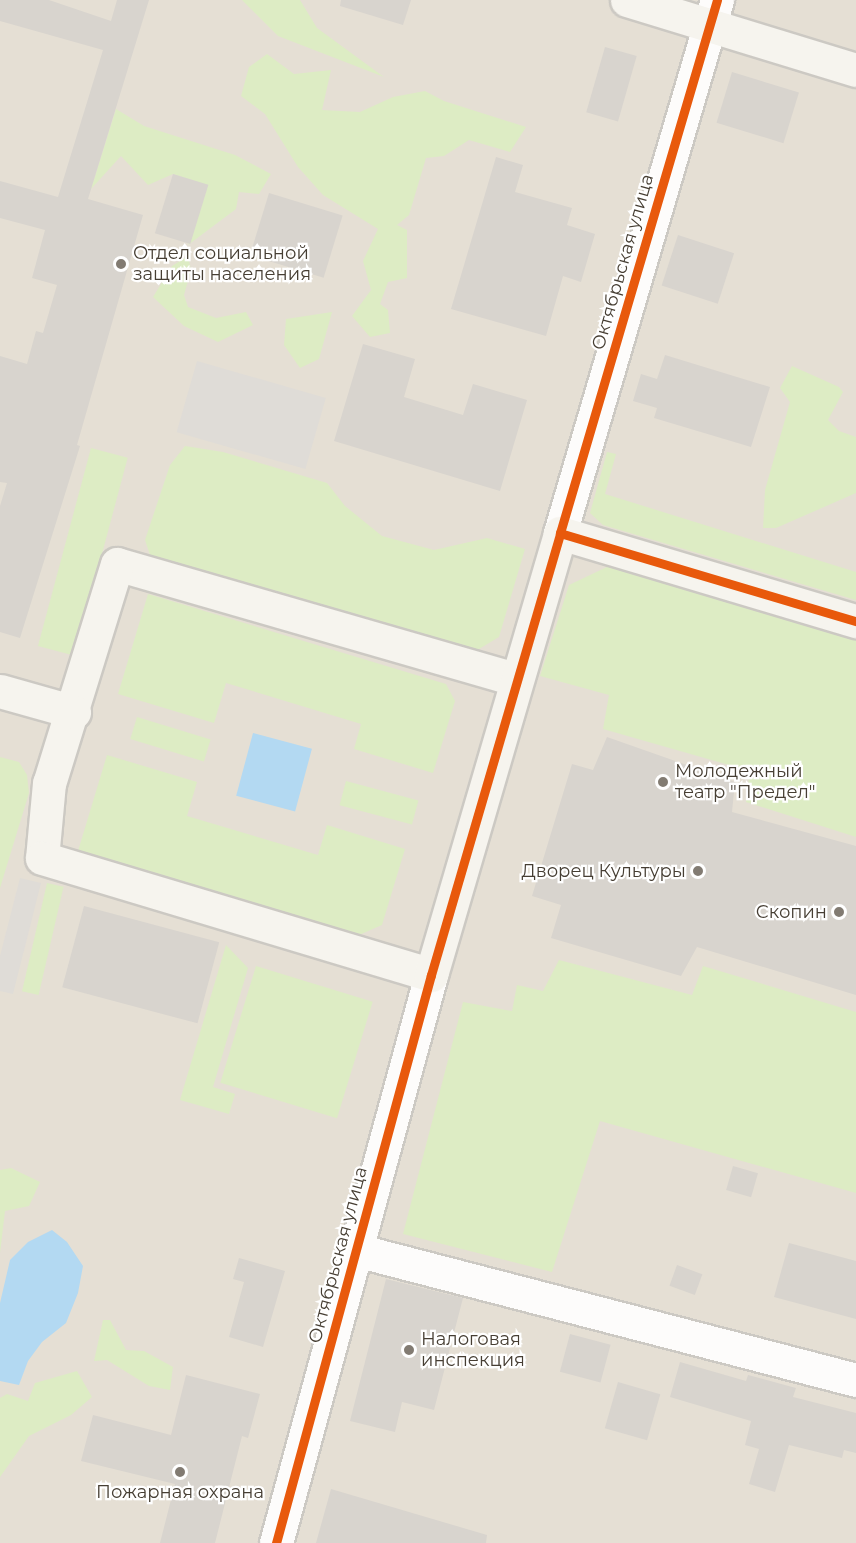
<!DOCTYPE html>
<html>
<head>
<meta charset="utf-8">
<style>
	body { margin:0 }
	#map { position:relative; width:856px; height:1543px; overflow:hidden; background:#f0ede7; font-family:Montserrat,sans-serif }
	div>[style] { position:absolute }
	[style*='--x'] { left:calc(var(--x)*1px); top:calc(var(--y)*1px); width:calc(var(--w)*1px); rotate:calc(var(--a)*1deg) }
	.residential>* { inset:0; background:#e5dfd4; transform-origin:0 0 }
	.green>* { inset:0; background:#ddecc4; transform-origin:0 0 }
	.parking>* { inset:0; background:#dfdcd7; transform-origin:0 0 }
	.water>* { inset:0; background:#b3d9f2; transform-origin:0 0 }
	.building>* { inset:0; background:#d8d4ce; transform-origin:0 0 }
	.roads { filter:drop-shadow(2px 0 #ccc9c3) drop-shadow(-2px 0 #ccc9c3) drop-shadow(0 2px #ccc9c3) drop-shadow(0 -2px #ccc9c3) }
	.street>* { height:33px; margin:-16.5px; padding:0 16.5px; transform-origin:16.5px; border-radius:16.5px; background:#fdfcfb }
	.secondary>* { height:33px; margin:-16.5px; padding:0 16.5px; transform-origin:16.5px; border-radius:16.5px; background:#f6f4ee }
	.cycleway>* { height:9px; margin:-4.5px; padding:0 4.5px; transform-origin:4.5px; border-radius:4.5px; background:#e8590c }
	.dots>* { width:16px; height:16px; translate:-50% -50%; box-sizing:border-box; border:3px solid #fff; border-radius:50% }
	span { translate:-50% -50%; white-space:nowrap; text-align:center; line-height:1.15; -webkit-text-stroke:4.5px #fff; paint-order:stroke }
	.poi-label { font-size:18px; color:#463e33 }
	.left { translate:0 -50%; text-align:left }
	.right { translate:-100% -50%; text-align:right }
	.street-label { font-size:18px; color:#463e33 }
</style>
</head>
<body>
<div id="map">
	<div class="residential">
		<i style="left:0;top:0;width:856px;height:1543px"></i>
	</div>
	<div class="green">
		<i style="clip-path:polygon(242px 0,300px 0,317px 28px,384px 77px,278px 36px)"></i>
		<i style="clip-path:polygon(267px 54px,294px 74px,331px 70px,322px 110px,360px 112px,393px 97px,425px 91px,444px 101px,526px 127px,510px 152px,469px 140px,444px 156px,426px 158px,409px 215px,397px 225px,407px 230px,407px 278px,388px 282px,380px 304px,388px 310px,390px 333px,370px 337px,352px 316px,371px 290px,363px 261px,378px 229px,323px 195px,298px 167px,265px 114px,241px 96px,249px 67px)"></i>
		<i style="clip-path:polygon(116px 109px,144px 126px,235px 155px,271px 174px,259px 194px,239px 192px,236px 209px,188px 245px,207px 185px,173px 174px,148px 185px,121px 156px,91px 189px)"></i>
		<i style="clip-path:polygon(188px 256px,191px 270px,184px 295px,188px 307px,216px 318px,246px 312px,253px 325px,218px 342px,184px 326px,153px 297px,172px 266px)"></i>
		<i style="clip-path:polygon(332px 312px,319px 359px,300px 368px,284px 345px,286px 319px)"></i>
		<i style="clip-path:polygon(792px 366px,839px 387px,843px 392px,828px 420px,839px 431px,856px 437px,856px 493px,776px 528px,763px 528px,765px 490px,790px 402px,780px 388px)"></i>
		<i style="clip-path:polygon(185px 446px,223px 452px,327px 483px,345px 506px,382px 536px,434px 550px,487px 538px,525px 549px,499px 637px,479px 649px,460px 652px,170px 567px,150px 555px,145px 540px,170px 465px)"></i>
		<i style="left:91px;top:448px;width:38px;height:205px;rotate:15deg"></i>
		<i style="clip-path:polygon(607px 452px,616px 454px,605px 494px,856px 572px,856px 600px,603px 525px,590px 513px)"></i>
		<i style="clip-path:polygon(609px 566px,626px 568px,856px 636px,856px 837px,746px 802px,750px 771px,603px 729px,609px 695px,540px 676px,569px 585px)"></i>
		<i style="clip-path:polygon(148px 594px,446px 684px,455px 701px,433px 773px,354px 749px,361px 724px,226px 683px,214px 723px,118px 694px)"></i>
		<i style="left:137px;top:717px;width:77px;height:23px;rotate:17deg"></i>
		<i style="clip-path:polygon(107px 755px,197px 782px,187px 816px,318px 855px,327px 825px,405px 849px,382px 925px,359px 935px,78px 851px)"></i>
		<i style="clip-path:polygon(0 757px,19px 762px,27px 775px,29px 793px,0 888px)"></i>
		<i style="left:346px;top:781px;width:75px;height:25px;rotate:15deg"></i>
		<i style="left:47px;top:883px;width:17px;height:111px;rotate:13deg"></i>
		<i style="clip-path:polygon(226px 945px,248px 968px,213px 1087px,235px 1094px,229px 1114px,180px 1100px)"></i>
		<i style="clip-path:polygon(559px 960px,692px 995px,703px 966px,856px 1012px,856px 1193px,600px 1121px,552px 1272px,403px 1234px,463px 1002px,512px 1011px,517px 985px,543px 991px)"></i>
		<i style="left:256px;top:966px;width:122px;height:122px;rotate:17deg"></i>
		<i style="clip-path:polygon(11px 1168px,40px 1182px,29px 1206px,5px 1211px,0 1253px,0 1170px)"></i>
		<i style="clip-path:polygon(103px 1320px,110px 1320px,126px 1350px,144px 1351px,173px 1367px,170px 1390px,149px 1386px,107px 1360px,94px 1361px)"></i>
		<i style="clip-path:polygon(77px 1371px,92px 1397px,71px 1415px,29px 1436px,0 1477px,0 1398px,7px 1394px,28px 1401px,35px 1383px)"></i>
	</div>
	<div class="parking">
		<i style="left:197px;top:361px;width:134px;height:74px;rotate:16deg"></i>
		<i style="clip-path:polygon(20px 878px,41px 883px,13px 994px,0 991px,0 956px)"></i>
	</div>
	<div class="water">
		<i style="left:253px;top:733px;width:61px;height:65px;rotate:15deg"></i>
		<i style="clip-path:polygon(52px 1230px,67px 1242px,83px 1266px,78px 1293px,66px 1323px,42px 1342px,28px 1361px,19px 1385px,0 1381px,0 1303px,10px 1260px,28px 1242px)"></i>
	</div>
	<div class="building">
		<i style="clip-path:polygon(0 0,49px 0,111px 21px,117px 0,149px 0,88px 199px,143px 215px,77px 445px,80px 446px,20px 638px,0 632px,0 506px,7px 483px,0 482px,0 356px,27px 364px,36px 331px,43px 333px,57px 285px,32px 278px,45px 230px,0 218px,0 181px,58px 197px,103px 50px,0 21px)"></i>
		<i style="clip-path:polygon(341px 0,411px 0,403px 25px,340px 6px)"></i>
		<i style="left:605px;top:47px;width:33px;height:68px;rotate:16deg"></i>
		<i style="left:732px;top:72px;width:70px;height:53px;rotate:17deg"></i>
		<i style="clip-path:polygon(496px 157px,523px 165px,515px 192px,572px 208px,567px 225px,595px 234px,581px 282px,563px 276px,546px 336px,451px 309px)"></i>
		<i style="left:173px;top:174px;width:37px;height:62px;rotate:17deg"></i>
		<i style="left:269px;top:193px;width:77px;height:65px;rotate:17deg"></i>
		<i style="left:678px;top:235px;width:59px;height:53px;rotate:18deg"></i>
		<i style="clip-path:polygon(363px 344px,415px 359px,404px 397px,463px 415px,473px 384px,527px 400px,500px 491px,334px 441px)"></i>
		<i style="clip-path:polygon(665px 355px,770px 387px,751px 447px,654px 418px,657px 408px,633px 401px,641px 374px,657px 379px)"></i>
		<i style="clip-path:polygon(607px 737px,735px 782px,732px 812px,856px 846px,856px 995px,697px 947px,681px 976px,551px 938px,561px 905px,532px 896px,572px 764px,593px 770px)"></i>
		<i style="left:84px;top:906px;width:140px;height:84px;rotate:15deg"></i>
		<i style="left:733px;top:1166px;width:26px;height:25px;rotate:16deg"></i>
		<i style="clip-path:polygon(789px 1243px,856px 1261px,856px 1319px,774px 1297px)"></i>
		<i style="clip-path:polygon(239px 1258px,285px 1271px,263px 1347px,229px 1337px,244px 1282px,233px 1279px)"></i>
		<i style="left:677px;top:1265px;width:27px;height:22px;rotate:20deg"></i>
		<i style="clip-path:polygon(386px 1279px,463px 1298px,434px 1410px,402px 1402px,395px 1432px,350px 1421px)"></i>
		<i style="left:570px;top:1334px;width:42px;height:39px;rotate:15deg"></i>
		<i style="clip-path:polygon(680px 1362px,746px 1381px,748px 1375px,796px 1388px,793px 1397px,856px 1413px,856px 1453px,844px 1450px,842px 1458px,789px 1445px,775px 1492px,749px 1484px,759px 1449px,745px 1445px,751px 1421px,670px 1397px)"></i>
		<i style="clip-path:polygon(186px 1375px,260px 1394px,248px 1438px,242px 1436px,215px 1543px,160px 1543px,175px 1484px,81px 1461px,93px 1415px,171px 1435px)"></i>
		<i style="left:618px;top:1382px;width:44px;height:48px;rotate:16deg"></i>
		<i style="clip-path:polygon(331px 1489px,487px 1535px,486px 1543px,316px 1543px)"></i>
	</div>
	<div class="roads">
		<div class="street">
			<i style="--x:560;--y:533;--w:556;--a:-73.59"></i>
			<i style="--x:356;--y:1250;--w:517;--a:14.57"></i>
			<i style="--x:276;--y:1543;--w:589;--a:-74.74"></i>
		</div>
		<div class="secondary">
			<i style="--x:627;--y:0;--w:239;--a:17"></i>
			<i style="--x:515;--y:679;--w:414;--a:-163.9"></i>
			<i style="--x:117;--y:564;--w:229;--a:107.2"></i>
			<i style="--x:49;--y:783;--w:75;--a:95.3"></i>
			<i style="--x:42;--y:858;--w:406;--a:16.7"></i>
			<i style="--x:431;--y:975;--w:460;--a:-73.7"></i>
			<i style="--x:560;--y:533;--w:309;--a:16.6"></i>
			<i style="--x:0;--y:691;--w:77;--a:15.8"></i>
		</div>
	</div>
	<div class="cycleway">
		<i style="--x:560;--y:533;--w:556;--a:-73.59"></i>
		<i style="--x:276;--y:1543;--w:589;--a:-74.74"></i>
		<i style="--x:431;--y:975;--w:460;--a:-73.7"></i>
		<i style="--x:560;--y:533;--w:309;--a:16.6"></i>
	</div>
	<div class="dots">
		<i style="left:121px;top:264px;background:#827b72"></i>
		<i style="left:663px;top:782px;background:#827b72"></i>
		<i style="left:698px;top:871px;background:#827b72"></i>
		<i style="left:839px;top:912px;background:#827b72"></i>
		<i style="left:409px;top:1350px;background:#827b72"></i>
		<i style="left:180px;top:1472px;background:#827b72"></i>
	</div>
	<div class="poi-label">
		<span class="left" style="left:133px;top:264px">Отдел социальной<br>защиты населения</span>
		<span class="left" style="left:675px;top:782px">Молодежный<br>театр "Предел"</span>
		<span class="right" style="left:686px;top:871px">Дворец Культуры</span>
		<span class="right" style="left:827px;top:912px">Скопин</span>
		<span class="left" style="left:421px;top:1350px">Налоговая<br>инспекция</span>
		<span style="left:180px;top:1492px">Пожарная охрана</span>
	</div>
	<div class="street-label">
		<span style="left:623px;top:262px;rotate:-74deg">Октябрьская улица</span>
		<span style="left:338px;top:1255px;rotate:-75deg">Октябрьская улица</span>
	</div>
</div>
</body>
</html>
